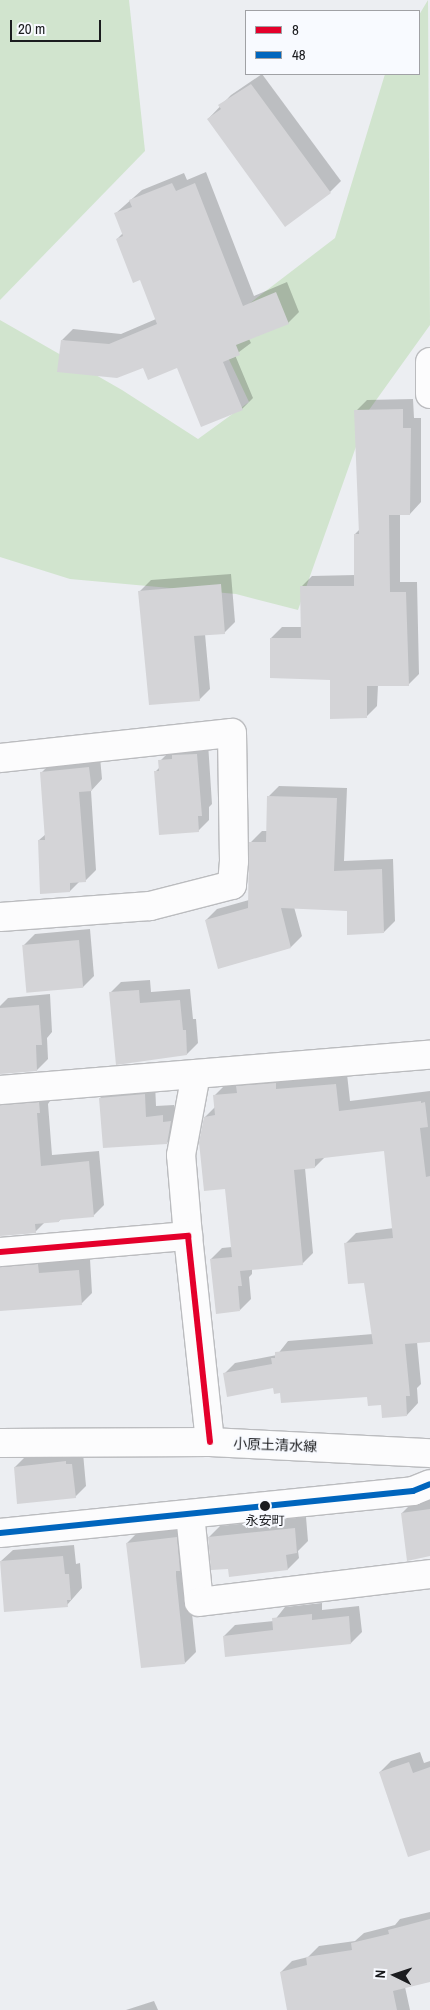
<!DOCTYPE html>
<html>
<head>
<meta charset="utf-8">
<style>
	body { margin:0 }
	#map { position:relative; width:430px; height:2010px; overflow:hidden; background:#eceef2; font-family:"Archivo Narrow","Noto Sans JP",sans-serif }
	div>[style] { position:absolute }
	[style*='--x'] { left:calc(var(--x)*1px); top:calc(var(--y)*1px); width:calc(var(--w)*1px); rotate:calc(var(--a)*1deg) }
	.green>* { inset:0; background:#d1e4ce }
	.shadow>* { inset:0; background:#0003 }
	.building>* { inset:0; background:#d4d4d7; transform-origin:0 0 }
	.roads { filter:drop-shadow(1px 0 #bbbcbf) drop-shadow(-1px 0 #bbbcbf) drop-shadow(0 1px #bbbcbf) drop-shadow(0 -1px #bbbcbf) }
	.minor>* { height:28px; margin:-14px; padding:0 14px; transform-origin:14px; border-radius:14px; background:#fcfcfd }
	.major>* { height:28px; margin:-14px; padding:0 14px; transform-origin:14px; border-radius:14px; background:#fcfcfd }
	.bus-1>* { height:6px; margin:-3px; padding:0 3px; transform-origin:3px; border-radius:3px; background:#e4002b }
	.bus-2>* { height:6px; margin:-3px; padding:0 3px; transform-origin:3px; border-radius:3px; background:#0065bd }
	.dots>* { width:14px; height:14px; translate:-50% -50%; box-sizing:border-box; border:2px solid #f8faff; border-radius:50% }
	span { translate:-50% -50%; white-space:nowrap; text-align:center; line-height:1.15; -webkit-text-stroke:4px #f8faff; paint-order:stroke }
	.bus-label { font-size:13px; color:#1b1c1f }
	.street-label { font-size:14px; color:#1b1c1f }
	.legend { position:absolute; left:245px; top:10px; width:175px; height:65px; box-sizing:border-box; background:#f8faff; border:1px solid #a0a1a5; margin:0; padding:6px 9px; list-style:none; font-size:15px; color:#1b1c1f }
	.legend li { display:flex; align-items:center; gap:10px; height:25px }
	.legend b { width:25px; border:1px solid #a0a1a5 }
	.north { position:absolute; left:370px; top:1950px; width:50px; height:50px; -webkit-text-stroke:4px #f8faff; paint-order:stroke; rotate:274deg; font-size:14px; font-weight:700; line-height:20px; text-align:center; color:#1b1c1f }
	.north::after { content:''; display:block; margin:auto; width:18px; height:22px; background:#1b1c1f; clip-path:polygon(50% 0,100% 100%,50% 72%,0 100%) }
	.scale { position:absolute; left:10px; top:20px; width:91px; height:22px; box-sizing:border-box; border:2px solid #1b1c1f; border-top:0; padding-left:6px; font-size:15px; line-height:18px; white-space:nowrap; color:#1b1c1f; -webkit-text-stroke:4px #f8faff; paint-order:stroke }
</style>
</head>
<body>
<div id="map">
	<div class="green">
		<i style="clip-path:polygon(0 0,129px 0,145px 151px,0 300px)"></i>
		<i style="clip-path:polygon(428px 0,430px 325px,369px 410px,298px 610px,236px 594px,70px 579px,0 557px,0 320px,122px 390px,198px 439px,249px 402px,215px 330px,335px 238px,385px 74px,419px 74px,419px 15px)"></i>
	</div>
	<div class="shadow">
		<i style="clip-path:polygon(262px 74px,341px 181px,330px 192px,285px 225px,208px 119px,231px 95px)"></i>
		<i style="clip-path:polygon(206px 172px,254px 296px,287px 282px,299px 312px,288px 323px,249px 339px,251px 343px,235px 355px,253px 398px,242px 409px,177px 366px,144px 366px,62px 340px,73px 329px,121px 334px,156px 319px,141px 278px,117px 239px,123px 233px,116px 213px,142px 190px,184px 173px,187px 180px)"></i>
		<i style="clip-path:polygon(413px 399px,414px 418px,421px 418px,421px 502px,410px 514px,400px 514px,400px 582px,417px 582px,419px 674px,408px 685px,378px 685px,377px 706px,366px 717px,331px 679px,271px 638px,282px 627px,302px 627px,301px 587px,312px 576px,355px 575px,355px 534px,360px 529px,356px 411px,367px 400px)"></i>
		<i style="clip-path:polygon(231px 574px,235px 622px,224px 633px,205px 634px,210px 689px,199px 700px,140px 591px,151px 580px)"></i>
		<i style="clip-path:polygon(208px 743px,212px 804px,209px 807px,209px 820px,198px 831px,155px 772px,160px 767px,160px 761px,171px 750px)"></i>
		<i style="clip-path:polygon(100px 757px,102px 779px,91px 791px,96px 870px,85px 881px,80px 881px,70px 891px,39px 840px,46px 834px,41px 773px,52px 762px)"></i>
		<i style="clip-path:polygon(279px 786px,347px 788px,344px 861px,393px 859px,395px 921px,384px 932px,348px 909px,294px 907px,302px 936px,291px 947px,219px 968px,206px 920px,217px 909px,249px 900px,251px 842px,262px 831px,267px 831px,268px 797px)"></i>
		<i style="clip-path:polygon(90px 929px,94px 976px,83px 987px,24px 945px,35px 934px)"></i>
		<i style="clip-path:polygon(150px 980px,151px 992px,190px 989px,193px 1019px,196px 1019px,198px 1043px,187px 1054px,117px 1064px,110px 993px,121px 982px)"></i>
		<i style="clip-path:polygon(50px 994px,52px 1032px,47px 1038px,48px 1059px,37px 1070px,0 1051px,0 1006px,8px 998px)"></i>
		<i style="clip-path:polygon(347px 1074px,350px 1101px,430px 1091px,430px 1319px,415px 1321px,421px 1384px,417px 1388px,418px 1403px,407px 1415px,368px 1396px,282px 1392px,275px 1386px,224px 1374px,235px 1363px,277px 1355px,288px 1341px,373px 1334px,365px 1281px,345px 1244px,356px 1233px,394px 1228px,385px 1150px,326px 1156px,315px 1167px,305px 1168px,313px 1253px,302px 1264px,252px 1268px,252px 1274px,249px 1277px,251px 1299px,240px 1310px,211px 1259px,222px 1248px,232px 1247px,226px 1188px,205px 1117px,215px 1107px,214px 1096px,225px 1085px)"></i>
		<i style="clip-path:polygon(155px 1083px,156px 1106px,174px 1105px,174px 1111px,182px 1110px,178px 1131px,167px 1143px,100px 1098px,111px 1087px)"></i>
		<i style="clip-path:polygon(0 1090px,50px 1092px,50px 1101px,48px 1104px,52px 1155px,99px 1151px,104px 1205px,93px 1216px,62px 1218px,59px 1221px,45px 1222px,35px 1232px,0 1235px)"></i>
		<i style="clip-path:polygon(0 1252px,49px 1254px,50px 1262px,90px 1259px,92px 1293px,81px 1304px,0 1310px)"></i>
		<i style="clip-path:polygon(83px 1453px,86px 1486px,75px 1497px,15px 1467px,26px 1456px)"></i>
		<i style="clip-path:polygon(430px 1500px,430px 1554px,408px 1560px,402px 1513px,413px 1502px)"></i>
		<i style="clip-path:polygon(306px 1517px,308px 1541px,298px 1551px,299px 1558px,288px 1569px,229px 1568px,209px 1537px,220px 1526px)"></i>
		<i style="clip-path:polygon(187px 1527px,187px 1565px,196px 1652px,185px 1663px,127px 1543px,138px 1532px)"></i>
		<i style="clip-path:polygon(74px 1545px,76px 1564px,80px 1563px,82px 1588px,67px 1605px,1px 1561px,13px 1550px)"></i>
		<i style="clip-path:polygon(322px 1603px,322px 1610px,359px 1606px,362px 1632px,351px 1643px,224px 1636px,235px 1625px,274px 1621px,285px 1607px)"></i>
		<i style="clip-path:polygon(420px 1752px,424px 1763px,430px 1761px,430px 1848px,380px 1772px,391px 1761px)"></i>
		<i style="clip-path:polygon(430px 1912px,430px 1980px,405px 1987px,410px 2010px,288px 2010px,281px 1972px,292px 1961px,308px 1957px,319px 1946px,355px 1941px,364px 1933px,395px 1925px,400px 1919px)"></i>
		<i style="clip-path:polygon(154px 2001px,158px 2010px,126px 2010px)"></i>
	</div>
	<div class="building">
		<i style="clip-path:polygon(251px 84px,331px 193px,285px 227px,207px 119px,221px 109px,218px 105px)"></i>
		<i style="clip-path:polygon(172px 183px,176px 191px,195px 183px,243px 306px,276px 292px,289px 324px,236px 345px,240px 355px,223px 362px,243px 410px,201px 427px,177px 368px,148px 380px,143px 368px,117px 378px,57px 372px,61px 340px,109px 344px,157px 324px,140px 280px,133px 283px,116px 239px,123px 236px,114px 213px,132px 207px,129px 200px)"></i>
		<i style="clip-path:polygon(403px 409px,403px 428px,411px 428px,410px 515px,389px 515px,390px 592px,406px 592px,409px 686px,367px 686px,367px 718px,330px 719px,330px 680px,270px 678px,270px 638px,301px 638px,300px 586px,354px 586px,354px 534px,359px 534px,354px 410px)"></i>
		<i style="clip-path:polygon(221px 584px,225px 634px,194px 636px,200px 701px,149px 705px,138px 591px)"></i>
		<i style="clip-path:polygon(197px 754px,202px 816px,198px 816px,199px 832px,159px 835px,154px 771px,159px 771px,158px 760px,172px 759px,172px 755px)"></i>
		<i style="clip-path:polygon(89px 767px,92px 791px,79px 792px,86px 882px,70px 883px,70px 892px,40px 894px,38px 840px,45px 840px,40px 772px)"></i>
		<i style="clip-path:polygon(267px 796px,337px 798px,334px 871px,382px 869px,384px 933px,347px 935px,347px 911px,281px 908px,291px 948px,218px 969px,205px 920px,248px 908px,249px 842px,266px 842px)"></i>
		<i style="left:79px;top:940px;width:48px;height:57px;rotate:85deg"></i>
		<i style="clip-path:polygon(139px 990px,140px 1003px,180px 1000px,183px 1030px,186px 1030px,187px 1055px,116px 1065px,109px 992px)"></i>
		<i style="clip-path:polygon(39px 1005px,42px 1045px,36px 1045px,37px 1071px,0 1074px,0 1008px)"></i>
		<i style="clip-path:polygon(276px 1083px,276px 1089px,336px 1084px,339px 1111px,421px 1101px,421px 1103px,425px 1102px,428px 1127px,420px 1128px,426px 1177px,430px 1176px,430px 1342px,405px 1344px,410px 1396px,406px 1396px,407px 1416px,382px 1418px,381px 1405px,368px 1406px,367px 1397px,281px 1403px,280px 1393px,274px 1394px,273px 1388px,227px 1397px,223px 1373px,272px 1364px,271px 1358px,275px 1358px,275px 1352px,373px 1344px,364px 1283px,348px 1284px,344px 1243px,393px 1238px,384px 1151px,315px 1159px,315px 1168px,294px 1170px,303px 1265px,240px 1271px,242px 1286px,238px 1286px,240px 1311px,216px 1314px,210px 1259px,232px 1257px,225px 1189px,204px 1191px,199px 1142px,204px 1117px,215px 1115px,213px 1095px,237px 1093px,236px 1086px)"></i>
		<i style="clip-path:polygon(145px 1094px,146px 1117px,163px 1115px,163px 1122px,171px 1121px,167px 1144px,103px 1148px,99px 1098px)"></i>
		<i style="clip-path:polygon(39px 1102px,40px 1113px,37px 1113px,41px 1166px,89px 1161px,94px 1217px,59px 1220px,59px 1222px,35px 1224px,36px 1233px,0 1236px,0 1105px)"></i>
		<i style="clip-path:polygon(38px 1264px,39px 1273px,79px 1270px,82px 1305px,0 1311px,0 1267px)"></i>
		<i style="clip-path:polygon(66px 1461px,66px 1464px,72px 1464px,76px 1498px,17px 1504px,14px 1467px)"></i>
		<i style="clip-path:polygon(430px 1509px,430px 1556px,407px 1561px,401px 1513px)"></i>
		<i style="clip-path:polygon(295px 1528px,297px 1553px,286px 1555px,288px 1570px,229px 1577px,228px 1569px,211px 1570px,208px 1537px)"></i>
		<i style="clip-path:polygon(177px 1537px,180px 1571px,176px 1571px,176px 1576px,185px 1664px,141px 1668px,126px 1543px)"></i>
		<i style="clip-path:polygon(63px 1556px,65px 1574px,69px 1574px,71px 1600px,67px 1600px,68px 1607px,4px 1612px,0 1561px)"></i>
		<i style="clip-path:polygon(312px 1614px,312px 1620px,349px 1616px,351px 1644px,225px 1657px,223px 1636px,273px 1630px,272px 1618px)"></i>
		<i style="clip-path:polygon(409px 1762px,413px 1773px,430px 1767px,430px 1850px,408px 1857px,379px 1772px)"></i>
		<i style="clip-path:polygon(430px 1919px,430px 1982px,393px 1991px,397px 2010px,287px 2010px,280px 1972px,307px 1965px,306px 1957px,352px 1950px,351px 1943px,389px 1934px,388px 1930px)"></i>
	</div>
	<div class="roads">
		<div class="minor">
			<i style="--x:430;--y:362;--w:32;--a:90"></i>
			<i style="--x:0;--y:758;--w:233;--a:-6.2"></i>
			<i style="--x:232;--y:733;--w:128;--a:89.1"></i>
			<i style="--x:234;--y:861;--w:24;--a:95"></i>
			<i style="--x:232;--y:885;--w:85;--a:165.6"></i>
			<i style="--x:150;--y:906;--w:150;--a:175.8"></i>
			<i style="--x:0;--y:1090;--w:431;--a:-4.7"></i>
			<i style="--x:188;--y:1236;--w:81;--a:-94.9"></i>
			<i style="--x:181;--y:1155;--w:82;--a:-79.5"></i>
			<i style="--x:0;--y:1252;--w:189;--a:-4.9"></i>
			<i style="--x:188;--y:1236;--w:207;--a:83.9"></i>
			<i style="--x:190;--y:1514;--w:88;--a:84.2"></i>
			<i style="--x:199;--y:1602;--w:233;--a:-6.9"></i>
			<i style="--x:0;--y:1533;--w:415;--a:-5.8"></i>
			<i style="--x:413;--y:1491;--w:18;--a:-22"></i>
		</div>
		<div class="major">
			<i style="--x:0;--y:1443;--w:210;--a:-0.3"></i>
			<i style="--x:210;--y:1442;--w:220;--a:2.9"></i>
		</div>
	</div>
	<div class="bus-1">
		<i style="--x:0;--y:1252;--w:189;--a:-4.9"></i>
		<i style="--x:188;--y:1236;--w:207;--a:83.9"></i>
	</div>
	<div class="bus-2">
		<i style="--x:0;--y:1533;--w:415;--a:-5.8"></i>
		<i style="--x:413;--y:1491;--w:18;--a:-22"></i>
	</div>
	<div class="dots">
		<i style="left:265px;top:1506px;background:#1b1c1f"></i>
	</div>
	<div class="bus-label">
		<span style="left:265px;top:1521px">永安町</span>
	</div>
	<div class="street-label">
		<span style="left:275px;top:1445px;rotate:2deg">小原土清水線</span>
	</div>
	<ul class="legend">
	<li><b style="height:6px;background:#e4002b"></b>8</li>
	<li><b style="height:6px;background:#0065bd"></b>48</li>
	</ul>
	<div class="north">N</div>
	<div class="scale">20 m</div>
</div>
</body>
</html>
